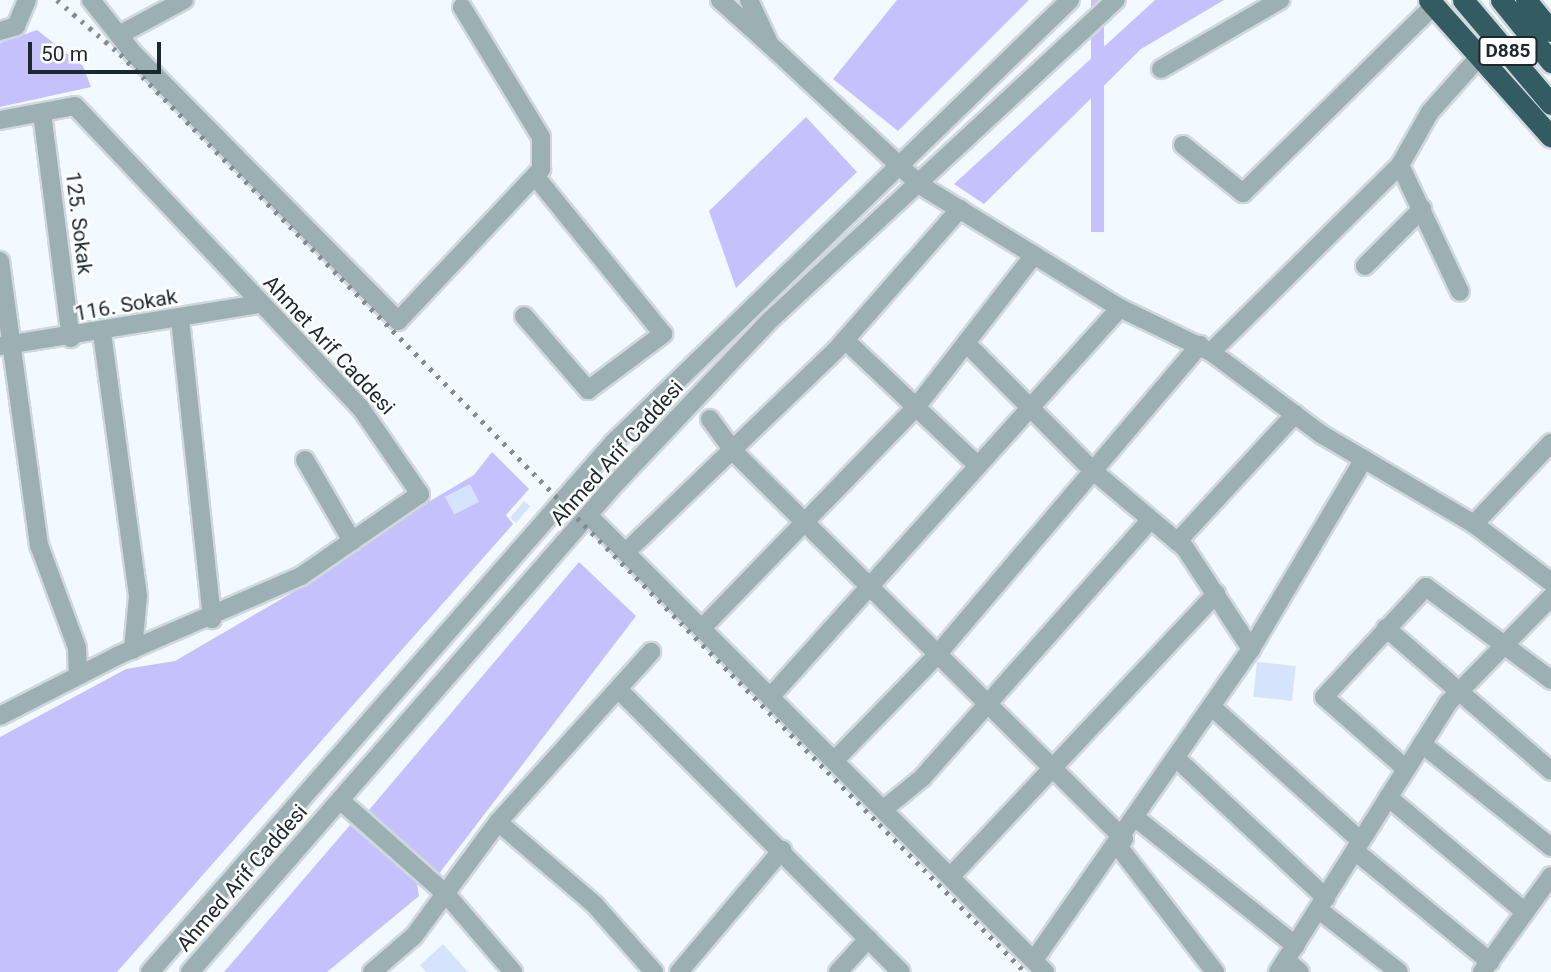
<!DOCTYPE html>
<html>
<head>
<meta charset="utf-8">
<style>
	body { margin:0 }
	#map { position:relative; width:1551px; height:972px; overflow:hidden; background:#f3faff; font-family:Roboto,sans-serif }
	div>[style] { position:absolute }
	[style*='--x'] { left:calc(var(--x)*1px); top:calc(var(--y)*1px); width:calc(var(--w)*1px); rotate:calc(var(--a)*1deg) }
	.green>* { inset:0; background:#c5c1fc; transform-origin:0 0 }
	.building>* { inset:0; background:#d5e3fd; transform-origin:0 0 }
	.roads { filter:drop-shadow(2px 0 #d0d8de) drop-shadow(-2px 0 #d0d8de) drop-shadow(0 2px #d0d8de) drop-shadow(0 -2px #d0d8de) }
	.minor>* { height:18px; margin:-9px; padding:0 9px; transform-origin:9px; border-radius:9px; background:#9cafb2 }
	.highway>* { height:21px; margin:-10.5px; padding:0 10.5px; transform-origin:10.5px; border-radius:10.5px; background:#325b62 }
	.rail>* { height:5px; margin-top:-2.5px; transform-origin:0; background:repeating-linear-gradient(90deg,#818b92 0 3.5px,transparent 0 10.5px) }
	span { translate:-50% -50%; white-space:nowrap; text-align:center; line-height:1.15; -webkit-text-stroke:5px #fff; paint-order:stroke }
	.shield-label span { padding:2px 5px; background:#fff; border:2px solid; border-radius:5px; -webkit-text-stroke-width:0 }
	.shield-label { font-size:19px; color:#1b2830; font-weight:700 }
	.street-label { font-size:21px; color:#1b2830 }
	.scale { position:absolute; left:28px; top:42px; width:133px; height:32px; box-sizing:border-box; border:4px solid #1b2830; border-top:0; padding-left:9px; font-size:21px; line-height:24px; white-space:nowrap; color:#1b2830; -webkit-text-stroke:5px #fff; paint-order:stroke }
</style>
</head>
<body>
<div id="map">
	<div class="green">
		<i style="clip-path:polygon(897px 0,1029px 0,898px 131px,833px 79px)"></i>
		<i style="left:1091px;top:0;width:13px;height:232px"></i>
		<i style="clip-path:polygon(1155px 0,1224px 0,1141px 49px,984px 204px,954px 184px)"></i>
		<i style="clip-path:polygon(37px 30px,83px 66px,91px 87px,0 107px,0 43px)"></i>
		<i style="clip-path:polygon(806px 117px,857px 172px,736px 288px,709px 211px)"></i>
		<i style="clip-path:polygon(492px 452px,529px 489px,506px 515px,513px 524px,117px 972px,0 972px,0 737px,126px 669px,175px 661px,307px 584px,356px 545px,474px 475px)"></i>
		<i style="clip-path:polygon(579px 562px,636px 616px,438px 875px,369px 810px)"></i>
		<i style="clip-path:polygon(350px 825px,417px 883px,419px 896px,327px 972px,224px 972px)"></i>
	</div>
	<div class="building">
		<i style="left:470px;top:484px;width:20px;height:28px;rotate:63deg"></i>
		<i style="left:524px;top:501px;width:8px;height:22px;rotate:40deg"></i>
		<i style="left:1257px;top:662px;width:39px;height:35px;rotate:6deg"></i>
		<i style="clip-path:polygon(443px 944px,468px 972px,426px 972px,420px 965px)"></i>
	</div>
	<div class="roads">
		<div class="minor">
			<i style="--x:91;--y:0;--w:68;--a:51.6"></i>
			<i style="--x:133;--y:53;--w:377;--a:45.3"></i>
			<i style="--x:398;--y:321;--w:209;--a:-46.7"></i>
			<i style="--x:541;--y:169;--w:32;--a:-90"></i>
			<i style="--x:541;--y:137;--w:152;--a:-121.3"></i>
			<i style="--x:720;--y:0;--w:67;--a:42"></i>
			<i style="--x:770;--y:45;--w:50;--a:-115"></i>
			<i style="--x:0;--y:31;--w:17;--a:-17"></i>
			<i style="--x:16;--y:26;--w:28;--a:-67"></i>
			<i style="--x:119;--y:35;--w:74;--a:-28.3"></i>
			<i style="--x:770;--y:45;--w:205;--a:43"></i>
			<i style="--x:920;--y:185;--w:235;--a:31.6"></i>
			<i style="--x:1120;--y:308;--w:101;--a:25.8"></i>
			<i style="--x:1211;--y:352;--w:137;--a:36.7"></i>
			<i style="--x:1321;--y:434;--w:178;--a:30.5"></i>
			<i style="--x:1474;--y:524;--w:96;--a:37"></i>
			<i style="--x:1161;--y:69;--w:138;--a:-30.1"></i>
			<i style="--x:42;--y:113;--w:227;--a:82.7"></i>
			<i style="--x:0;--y:120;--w:76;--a:-10.6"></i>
			<i style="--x:75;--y:106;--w:415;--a:46.6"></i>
			<i style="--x:360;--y:407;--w:106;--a:55.4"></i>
			<i style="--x:420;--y:494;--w:145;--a:145.4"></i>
			<i style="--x:301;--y:576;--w:198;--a:156.5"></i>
			<i style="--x:119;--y:655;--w:134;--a:152.9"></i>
			<i style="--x:1183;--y:145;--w:77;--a:38.7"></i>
			<i style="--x:1243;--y:193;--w:268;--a:-44.5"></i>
			<i style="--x:1400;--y:165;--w:140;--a:64.7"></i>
			<i style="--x:0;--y:261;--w:287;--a:82.2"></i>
			<i style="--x:39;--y:545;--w:110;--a:69.7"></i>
			<i style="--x:77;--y:648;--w:28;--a:88"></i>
			<i style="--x:1365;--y:266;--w:81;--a:-45"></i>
			<i style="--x:524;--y:316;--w:98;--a:49.1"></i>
			<i style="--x:588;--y:390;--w:94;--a:-36.7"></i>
			<i style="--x:663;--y:334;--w:202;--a:-129"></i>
			<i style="--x:180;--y:319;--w:302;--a:83.9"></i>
			<i style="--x:102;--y:333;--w:265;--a:82.2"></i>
			<i style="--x:138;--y:596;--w:54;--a:95.3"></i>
			<i style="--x:845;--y:340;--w:182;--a:43.4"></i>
			<i style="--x:966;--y:343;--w:111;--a:-52.3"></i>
			<i style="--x:0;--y:346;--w:262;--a:-9.2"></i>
			<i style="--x:1211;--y:352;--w:266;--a:-44.7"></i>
			<i style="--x:1400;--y:165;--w:61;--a:-60.5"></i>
			<i style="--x:1430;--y:112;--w:72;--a:-48.4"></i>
			<i style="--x:710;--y:419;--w:39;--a:54"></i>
			<i style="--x:733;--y:451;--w:551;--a:44.78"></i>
			<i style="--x:305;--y:460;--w:94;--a:59.9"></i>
			<i style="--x:589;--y:516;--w:645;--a:45"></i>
			<i style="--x:1474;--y:524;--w:112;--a:-46.5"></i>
			<i style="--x:1177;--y:542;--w:174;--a:-47.3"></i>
			<i style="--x:627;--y:551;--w:290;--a:-43.9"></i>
			<i style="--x:836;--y:350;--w:188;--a:-48.7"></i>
			<i style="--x:703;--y:627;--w:308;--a:-45.9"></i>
			<i style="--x:917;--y:406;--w:80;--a:-52.1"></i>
			<i style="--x:966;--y:343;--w:179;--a:45.2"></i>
			<i style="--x:1092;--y:470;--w:121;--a:40"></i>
			<i style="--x:1185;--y:548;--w:121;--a:56.8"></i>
			<i style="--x:1251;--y:649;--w:379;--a:124.9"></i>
			<i style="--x:1386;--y:628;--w:218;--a:40.9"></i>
			<i style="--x:1251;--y:649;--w:221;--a:-59.3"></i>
			<i style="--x:620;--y:691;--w:397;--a:45"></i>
			<i style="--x:772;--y:695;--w:520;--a:-48.04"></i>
			<i style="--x:1212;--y:707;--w:200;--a:42"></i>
			<i style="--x:1422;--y:744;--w:165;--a:38.6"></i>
			<i style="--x:836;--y:759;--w:144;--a:-45.8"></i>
			<i style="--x:936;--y:656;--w:408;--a:-49.7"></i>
			<i style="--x:1177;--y:759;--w:204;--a:43"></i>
			<i style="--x:1406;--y:769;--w:109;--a:-138.7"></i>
			<i style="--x:1324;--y:697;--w:150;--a:-47.2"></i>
			<i style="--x:1426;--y:587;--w:156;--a:36.6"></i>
			<i style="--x:1388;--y:797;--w:179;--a:40"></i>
			<i style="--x:340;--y:800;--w:142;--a:41.6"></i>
			<i style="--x:446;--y:894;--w:103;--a:49.3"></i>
			<i style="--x:885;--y:808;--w:48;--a:-39"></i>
			<i style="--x:922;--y:778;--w:343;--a:-48.5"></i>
			<i style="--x:1137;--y:819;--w:203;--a:38.6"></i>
			<i style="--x:498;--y:822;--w:126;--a:40.5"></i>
			<i style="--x:594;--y:904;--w:91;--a:48.6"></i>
			<i style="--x:1118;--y:846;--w:159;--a:52.4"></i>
			<i style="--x:1355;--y:851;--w:175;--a:39.4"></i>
			<i style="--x:952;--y:875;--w:386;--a:-46.8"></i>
			<i style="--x:1319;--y:910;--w:101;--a:37.8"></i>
			<i style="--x:1286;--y:960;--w:18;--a:41"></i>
			<i style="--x:150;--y:972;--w:704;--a:-48.8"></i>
			<i style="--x:614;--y:442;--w:635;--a:-44.11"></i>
			<i style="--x:190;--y:972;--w:649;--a:-48.94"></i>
			<i style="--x:616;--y:483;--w:221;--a:-46.6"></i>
			<i style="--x:768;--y:322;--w:474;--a:-42.8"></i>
			<i style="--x:372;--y:972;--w:55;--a:-40.6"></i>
			<i style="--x:414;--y:936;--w:142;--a:-53.6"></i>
			<i style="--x:498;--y:822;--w:229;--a:-48"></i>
			<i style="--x:679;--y:972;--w:160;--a:-49.8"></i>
			<i style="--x:838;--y:972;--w:45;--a:-47.7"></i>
			<i style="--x:1278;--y:972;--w:318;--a:-57.7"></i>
			<i style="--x:1448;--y:703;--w:148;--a:-45.8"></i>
			<i style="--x:1482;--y:972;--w:118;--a:-54.3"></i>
		</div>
		<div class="highway">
			<i style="--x:1429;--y:0;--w:183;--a:48.3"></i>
			<i style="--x:1463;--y:0;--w:136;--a:49.8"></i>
			<i style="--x:1501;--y:0;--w:80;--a:51.1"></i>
			<i style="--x:1526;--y:0;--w:40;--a:51"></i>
		</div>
	</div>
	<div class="rail">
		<i style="--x:57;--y:0;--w:83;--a:40.6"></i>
		<i style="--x:120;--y:54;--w:1289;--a:45.41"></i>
	</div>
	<div class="shield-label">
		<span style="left:1508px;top:51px">D885</span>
	</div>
	<div class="street-label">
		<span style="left:79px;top:223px;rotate:83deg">125. Sokak</span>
		<span style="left:126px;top:305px;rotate:-10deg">116. Sokak</span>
		<span style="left:329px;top:345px;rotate:47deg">Ahmet Arif Caddesi</span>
		<span style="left:617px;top:453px;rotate:-48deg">Ahmed Arif Caddesi</span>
		<span style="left:242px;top:878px;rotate:-49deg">Ahmed Arif Caddesi</span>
	</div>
	<div class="scale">50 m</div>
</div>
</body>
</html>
